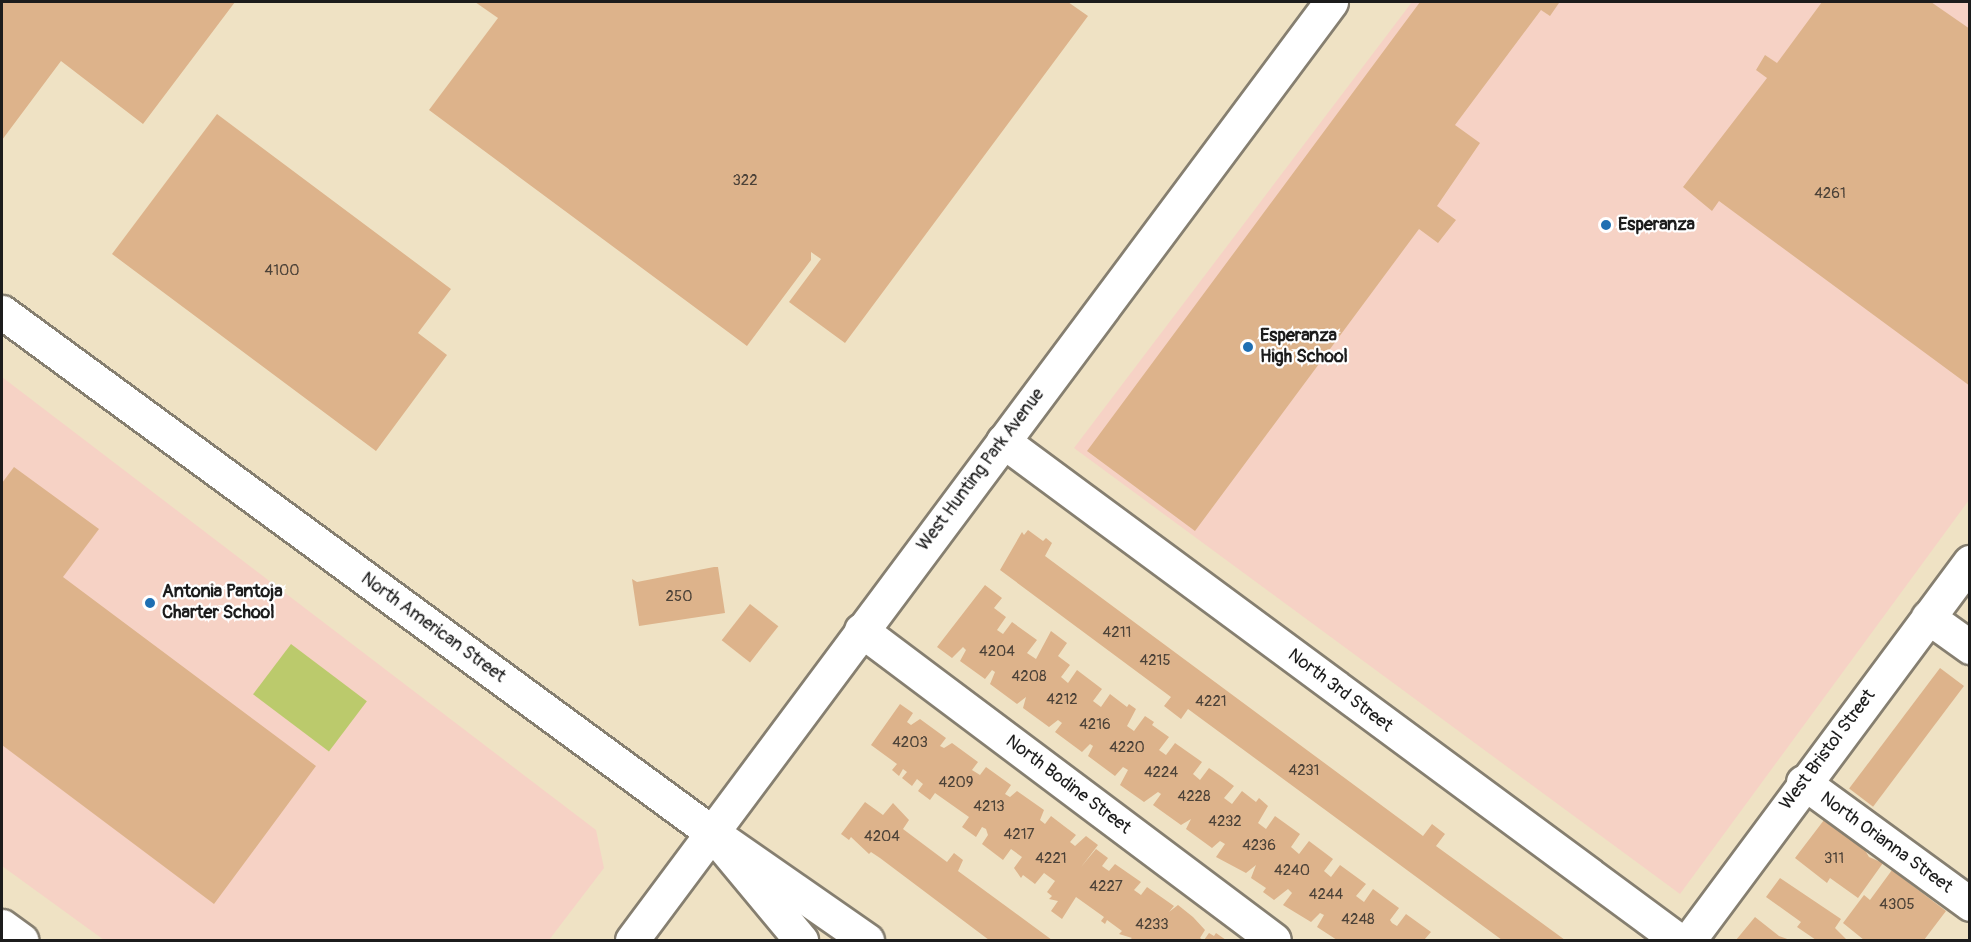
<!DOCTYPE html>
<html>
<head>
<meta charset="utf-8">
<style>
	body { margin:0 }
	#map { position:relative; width:1971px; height:942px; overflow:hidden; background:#efe2c4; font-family:Pangolin,sans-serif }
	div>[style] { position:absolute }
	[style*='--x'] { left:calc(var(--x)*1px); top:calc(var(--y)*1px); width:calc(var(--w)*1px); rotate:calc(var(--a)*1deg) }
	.built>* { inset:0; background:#f6d2c5 }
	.green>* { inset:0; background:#bbca6c; transform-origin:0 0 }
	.building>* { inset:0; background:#ddb38b; transform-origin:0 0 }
	.roads { filter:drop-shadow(2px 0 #867f70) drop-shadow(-2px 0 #867f70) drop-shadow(0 2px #867f70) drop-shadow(0 -2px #867f70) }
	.street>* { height:33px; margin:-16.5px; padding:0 16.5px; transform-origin:16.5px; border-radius:16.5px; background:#fff }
	.secondary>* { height:33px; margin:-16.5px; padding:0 16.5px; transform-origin:16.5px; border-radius:16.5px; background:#fff }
	.dots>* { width:16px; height:16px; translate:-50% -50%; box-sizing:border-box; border:3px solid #fff; border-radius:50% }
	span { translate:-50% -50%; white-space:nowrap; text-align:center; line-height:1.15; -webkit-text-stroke:4.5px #fff; paint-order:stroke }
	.number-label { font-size:15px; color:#4c4238 }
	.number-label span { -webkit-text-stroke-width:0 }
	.poi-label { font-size:18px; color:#1c1c1c; font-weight:700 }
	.left { translate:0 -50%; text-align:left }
	.street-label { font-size:18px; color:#1c1c1c }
	.frame { position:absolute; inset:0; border:3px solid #1c1c1c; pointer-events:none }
</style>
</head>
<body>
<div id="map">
	<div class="built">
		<i style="clip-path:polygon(1412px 2px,1969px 2px,1969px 500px,1680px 894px,1074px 448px)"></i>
		<i style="clip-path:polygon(2px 377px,596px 830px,604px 868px,549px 940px,104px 940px,2px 866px)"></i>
	</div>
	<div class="green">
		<i style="left:291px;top:644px;width:95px;height:63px;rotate:37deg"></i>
	</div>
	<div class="building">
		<i style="clip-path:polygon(2px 2px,235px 2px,143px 124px,61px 61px,2px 140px)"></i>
		<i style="clip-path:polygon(475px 2px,1068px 2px,1088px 16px,845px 343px,789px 302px,821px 259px,811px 252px,811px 260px,747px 346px,429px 110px,498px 18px)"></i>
		<i style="clip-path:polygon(1420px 2px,1559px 3px,1550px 16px,1541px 10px,1455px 125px,1480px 143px,1437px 206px,1456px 220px,1438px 243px,1419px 229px,1195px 531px,1087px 451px)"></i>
		<i style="clip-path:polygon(1822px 2px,1931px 2px,1970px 29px,1970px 386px,1719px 201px,1712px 211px,1683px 187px,1767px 78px,1756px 70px,1765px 55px,1777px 63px)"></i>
		<i style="clip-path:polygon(217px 114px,451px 289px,418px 333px,447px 355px,376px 451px,112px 254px)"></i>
		<i style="clip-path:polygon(14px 467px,99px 529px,63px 577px,316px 766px,214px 904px,2px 745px,2px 483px)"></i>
		<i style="clip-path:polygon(1028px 530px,1043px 541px,1046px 538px,1052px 543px,1045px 556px,1423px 836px,1432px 824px,1445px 834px,1436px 846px,1565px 940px,1502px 940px,1188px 709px,1181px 719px,1164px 706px,1171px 697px,1000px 570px,1022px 532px,1024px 535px)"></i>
		<i style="clip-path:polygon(714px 567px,718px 567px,725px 613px,639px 626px,632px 579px,637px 582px)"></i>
		<i style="clip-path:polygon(985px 585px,1002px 598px,994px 608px,1006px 617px,997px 630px,1003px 634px,1012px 622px,1037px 640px,1027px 653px,1036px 659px,1051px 631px,1067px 643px,1058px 656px,1070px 665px,1061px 677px,1068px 683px,1077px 670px,1102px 689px,1093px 701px,1101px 707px,1110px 694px,1127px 707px,1129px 704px,1136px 709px,1127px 726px,1134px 731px,1145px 716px,1154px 722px,1152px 725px,1169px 737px,1159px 750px,1166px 755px,1175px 743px,1202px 762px,1193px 774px,1200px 780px,1209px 768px,1222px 777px,1234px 786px,1224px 798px,1232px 804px,1242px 791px,1256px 802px,1259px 798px,1268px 806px,1258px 823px,1266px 829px,1275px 816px,1300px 834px,1291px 847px,1299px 854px,1309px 841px,1333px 859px,1324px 871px,1331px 877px,1340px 865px,1366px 884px,1356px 896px,1364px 902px,1373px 889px,1399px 908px,1390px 920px,1392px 923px,1397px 926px,1406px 914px,1431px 932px,1424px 940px,1337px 940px,1317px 927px,1324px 915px,1320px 913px,1311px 922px,1283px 905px,1292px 893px,1288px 889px,1274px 900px,1263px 892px,1266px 888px,1251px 878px,1256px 865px,1246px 873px,1216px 857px,1225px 844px,1220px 841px,1212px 848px,1186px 829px,1191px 819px,1181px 825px,1153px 805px,1161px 794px,1158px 792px,1144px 802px,1120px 785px,1128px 770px,1123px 767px,1115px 776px,1088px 756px,1093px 746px,1090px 744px,1082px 752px,1055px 732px,1062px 723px,1058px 720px,1049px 727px,1023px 708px,1026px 697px,1017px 704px,990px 684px,995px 672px,992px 670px,985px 679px,960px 661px,966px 650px,963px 647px,952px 658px,937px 647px)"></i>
		<i style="left:750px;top:604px;width:36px;height:46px;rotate:38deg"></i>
		<i style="left:1940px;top:668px;width:30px;height:151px;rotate:37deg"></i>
		<i style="clip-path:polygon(900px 704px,913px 713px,907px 722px,911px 725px,920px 719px,946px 738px,940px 746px,944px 748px,952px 743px,978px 762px,972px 770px,980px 775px,986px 767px,1011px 785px,1005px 794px,1010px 797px,1017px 791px,1044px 810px,1040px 820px,1045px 824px,1051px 816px,1064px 826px,1076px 835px,1070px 842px,1075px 846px,1086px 836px,1098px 845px,1081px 867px,1096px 849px,1108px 858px,1102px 866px,1106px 869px,1109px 871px,1115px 864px,1141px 882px,1134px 890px,1141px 895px,1147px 887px,1174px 906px,1169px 912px,1178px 905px,1193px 917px,1205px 930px,1200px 938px,1203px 940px,1129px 940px,1132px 938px,1119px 934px,1122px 931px,1107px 920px,1105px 924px,1101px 921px,1104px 917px,1076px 897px,1062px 919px,1051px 911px,1058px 901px,1049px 899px,1052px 896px,1047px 892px,1055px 881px,1044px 873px,1035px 884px,1023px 875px,1021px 878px,1014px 868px,1022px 857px,1011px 849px,1003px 860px,982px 844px,988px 835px,986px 829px,982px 827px,976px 837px,962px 827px,969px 817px,935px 793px,930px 800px,918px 791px,923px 784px,917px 779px,912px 786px,902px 778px,907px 772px,903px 769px,899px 776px,892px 770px,897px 764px,871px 745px)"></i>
		<i style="clip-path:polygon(865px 802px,883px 815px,893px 803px,909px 820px,903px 829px,947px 862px,954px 853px,963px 860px,958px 871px,1052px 940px,989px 940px,880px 858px,871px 852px,869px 854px,851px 837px,849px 840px,841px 834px)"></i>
		<i style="clip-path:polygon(1824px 820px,1846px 836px,1859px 840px,1869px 857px,1883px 863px,1858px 898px,1830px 878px,1827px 883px,1795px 858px)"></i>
		<i style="clip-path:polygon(1892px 870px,1946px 911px,1924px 940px,1864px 940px,1843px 923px,1864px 895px,1870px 900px)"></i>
		<i style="clip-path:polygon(1780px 878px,1841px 919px,1835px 928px,1847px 940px,1816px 940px,1797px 927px,1801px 922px,1766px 897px)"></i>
		<i style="clip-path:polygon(1755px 917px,1779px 936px,1790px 940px,1736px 940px)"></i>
		<i style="clip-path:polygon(1209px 933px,1214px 936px,1216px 933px,1226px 940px,1204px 940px)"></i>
	</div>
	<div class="roads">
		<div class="street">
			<i style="--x:1003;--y:441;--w:839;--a:36.47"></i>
			<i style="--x:1928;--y:617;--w:52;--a:35.5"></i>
			<i style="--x:861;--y:630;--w:516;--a:36.89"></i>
			<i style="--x:1803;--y:782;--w:207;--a:36.1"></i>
			<i style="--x:720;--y:838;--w:179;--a:34.8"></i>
			<i style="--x:1689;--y:940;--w:471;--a:-53.4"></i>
		</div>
		<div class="secondary">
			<i style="--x:2;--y:312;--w:879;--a:36.26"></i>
			<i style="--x:711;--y:832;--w:141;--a:50.2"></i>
			<i style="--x:2;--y:926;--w:24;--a:36"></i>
			<i style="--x:632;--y:940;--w:1170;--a:-53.31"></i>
		</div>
	</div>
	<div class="dots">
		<i style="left:1606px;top:225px;background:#1f6fb2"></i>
		<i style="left:1248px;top:347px;background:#1f6fb2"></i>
		<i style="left:150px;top:603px;background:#1f6fb2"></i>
	</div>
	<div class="number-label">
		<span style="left:745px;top:181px">322</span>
		<span style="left:1830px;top:194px">4261</span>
		<span style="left:282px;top:271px">4100</span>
		<span style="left:679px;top:597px">250</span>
		<span style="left:1117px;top:633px">4211</span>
		<span style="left:997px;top:652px">4204</span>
		<span style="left:1155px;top:661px">4215</span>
		<span style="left:1029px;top:677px">4208</span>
		<span style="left:1062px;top:700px">4212</span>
		<span style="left:1211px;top:702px">4221</span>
		<span style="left:1095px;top:725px">4216</span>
		<span style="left:910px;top:743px">4203</span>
		<span style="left:1127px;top:748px">4220</span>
		<span style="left:1304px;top:771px">4231</span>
		<span style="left:1161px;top:773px">4224</span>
		<span style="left:956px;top:783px">4209</span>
		<span style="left:1194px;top:797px">4228</span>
		<span style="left:989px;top:807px">4213</span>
		<span style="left:1225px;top:822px">4232</span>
		<span style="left:1019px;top:835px">4217</span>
		<span style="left:882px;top:837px">4204</span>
		<span style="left:1259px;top:846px">4236</span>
		<span style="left:1051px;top:859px">4221</span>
		<span style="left:1834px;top:859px">311</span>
		<span style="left:1292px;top:871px">4240</span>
		<span style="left:1106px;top:887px">4227</span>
		<span style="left:1326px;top:895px">4244</span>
		<span style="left:1897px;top:905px">4305</span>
		<span style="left:1358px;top:920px">4248</span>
		<span style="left:1152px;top:925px">4233</span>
	</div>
	<div class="poi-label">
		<span class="left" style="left:1618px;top:225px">Esperanza</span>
		<span class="left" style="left:1260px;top:347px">Esperanza<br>High School</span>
		<span class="left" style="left:162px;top:603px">Antonia Pantoja<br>Charter School</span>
	</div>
	<div class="street-label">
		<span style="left:981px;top:470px;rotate:-53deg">West Hunting Park Avenue</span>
		<span style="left:433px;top:628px;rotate:36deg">North American Street</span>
		<span style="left:1340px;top:691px;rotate:37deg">North 3rd Street</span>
		<span style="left:1828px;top:750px;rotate:-53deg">West Bristol Street</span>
		<span style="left:1068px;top:785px;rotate:37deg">North Bodine Street</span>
		<span style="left:1886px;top:843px;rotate:36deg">North Orianna Street</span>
	</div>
	<div class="frame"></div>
</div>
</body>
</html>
